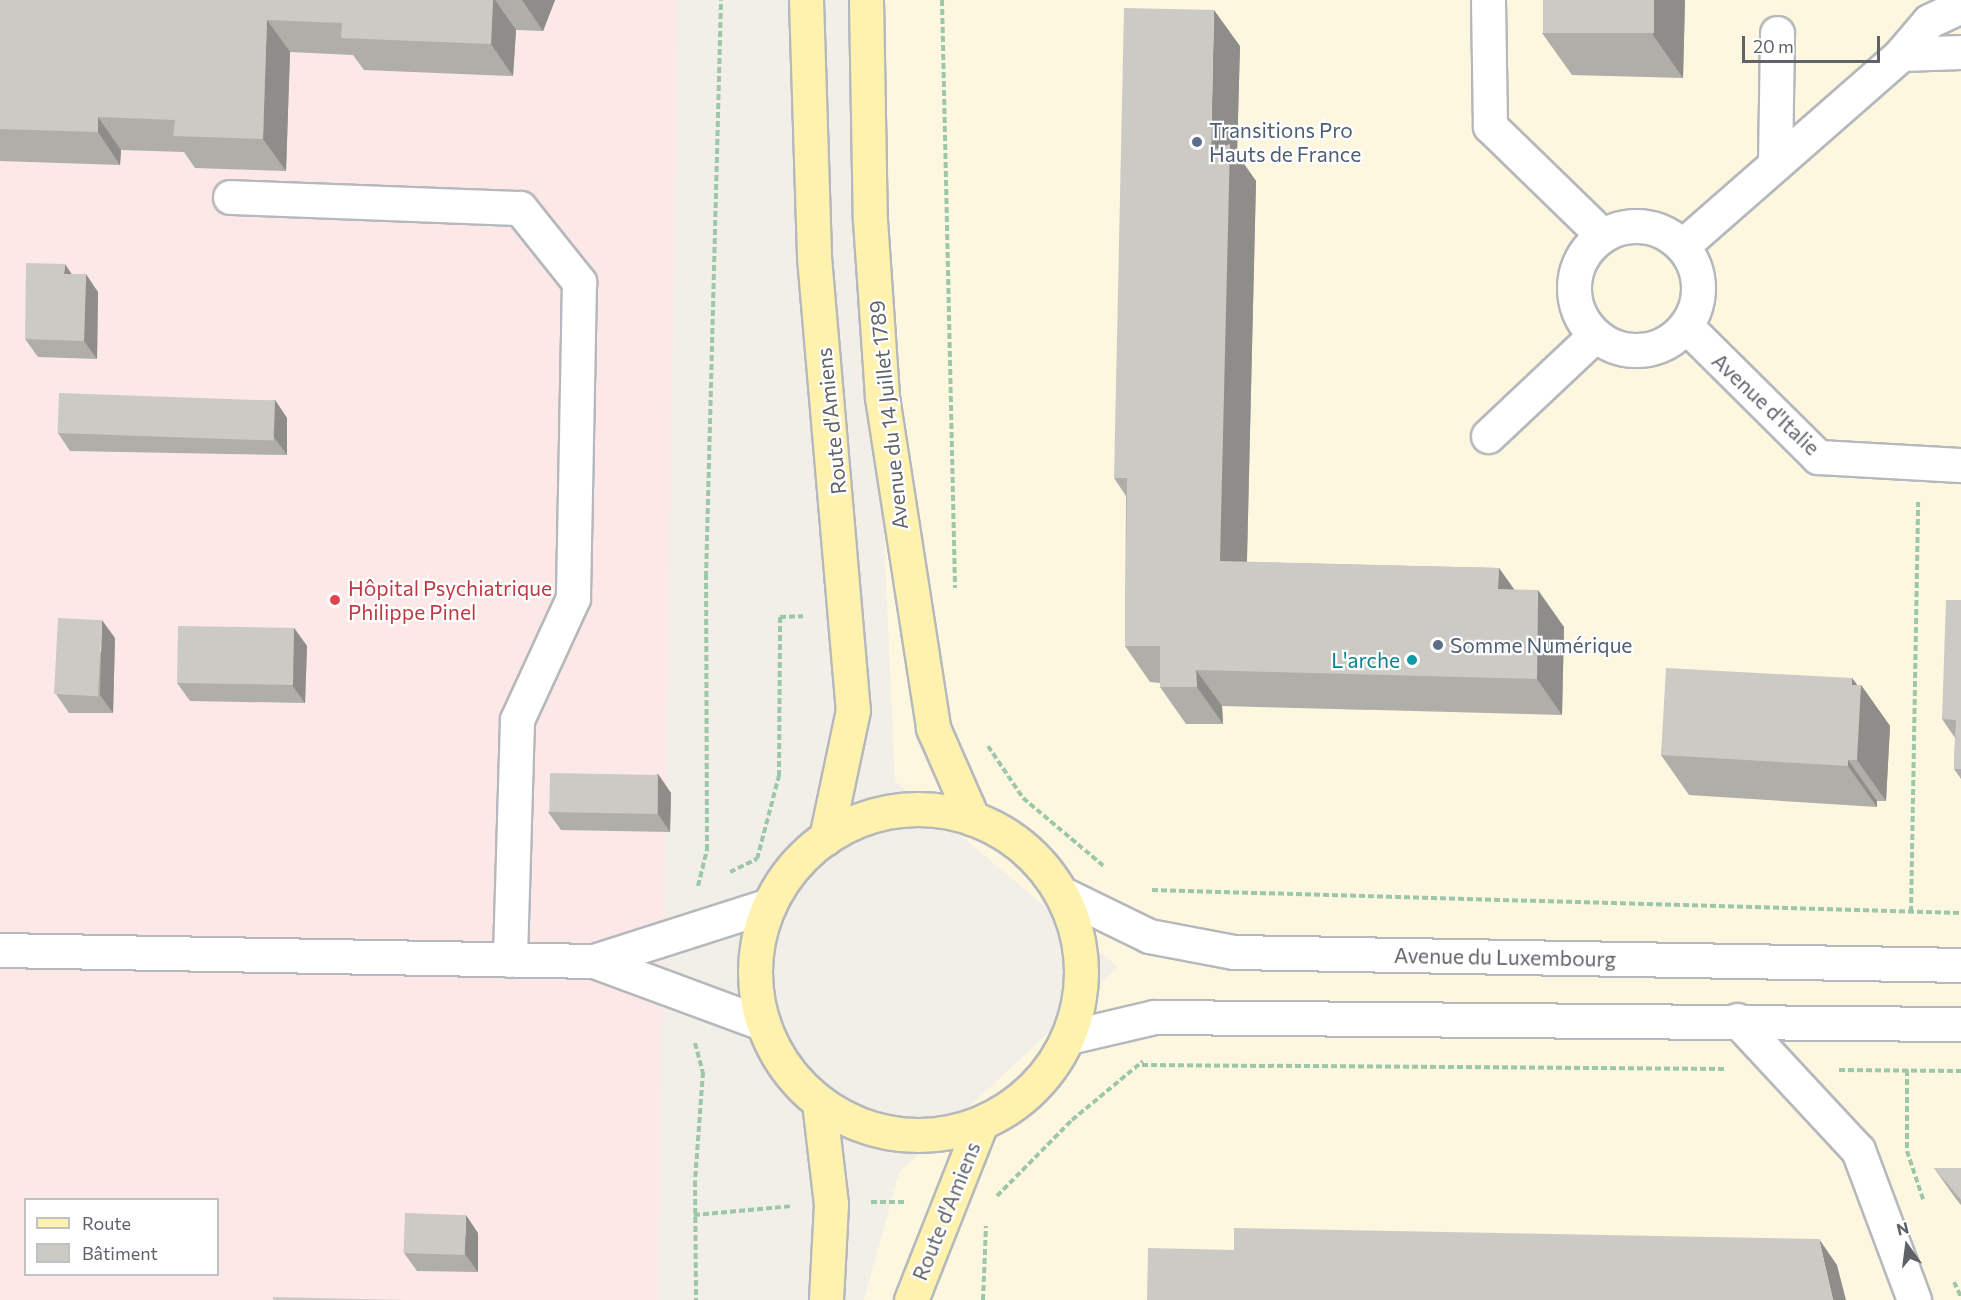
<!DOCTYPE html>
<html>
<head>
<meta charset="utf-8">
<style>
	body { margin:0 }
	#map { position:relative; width:1961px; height:1300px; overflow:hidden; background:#f1efe8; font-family:Commissioner,sans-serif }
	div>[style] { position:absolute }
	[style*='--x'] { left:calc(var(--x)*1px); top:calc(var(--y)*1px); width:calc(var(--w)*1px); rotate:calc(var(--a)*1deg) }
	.commercial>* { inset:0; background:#fef7e0 }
	.medical>* { inset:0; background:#fce8e6 }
	.path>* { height:4px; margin-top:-2px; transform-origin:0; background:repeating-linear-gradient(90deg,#9cc7a9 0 6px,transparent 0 9px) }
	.roads { filter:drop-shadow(2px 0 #b5b8bc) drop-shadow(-2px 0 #b5b8bc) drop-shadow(0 2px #b5b8bc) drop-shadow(0 -2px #b5b8bc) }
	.minor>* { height:33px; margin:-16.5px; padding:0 16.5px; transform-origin:16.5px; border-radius:16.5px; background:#fff }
	.minor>.ring { margin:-16.5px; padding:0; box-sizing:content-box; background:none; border:33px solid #fff; border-radius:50% }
	.major>* { height:33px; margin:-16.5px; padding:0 16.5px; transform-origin:16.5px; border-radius:16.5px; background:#fff2af }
	.major>.ring { margin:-16.5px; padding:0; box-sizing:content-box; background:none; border:33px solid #fff2af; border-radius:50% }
	.wall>* { inset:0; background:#afaea9 }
	.shaded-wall>* { inset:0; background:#8f8d8a }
	.building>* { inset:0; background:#cccac5; transform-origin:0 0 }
	.dots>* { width:16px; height:16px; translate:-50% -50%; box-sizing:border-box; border:3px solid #fff; border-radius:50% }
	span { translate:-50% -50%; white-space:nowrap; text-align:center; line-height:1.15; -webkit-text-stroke:4.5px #fff; paint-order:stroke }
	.service-label { font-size:21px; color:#4e5e75 }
	.left { translate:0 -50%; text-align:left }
	.street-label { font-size:21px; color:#5f6368 }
	.health-label { font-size:21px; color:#be3a42 }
	.culture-label { font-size:21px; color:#0d838f }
	.right { translate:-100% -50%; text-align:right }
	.legend { position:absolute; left:24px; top:1198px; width:195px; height:78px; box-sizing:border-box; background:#fff; border:2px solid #bfc1c3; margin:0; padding:8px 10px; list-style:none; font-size:18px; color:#5f6368 }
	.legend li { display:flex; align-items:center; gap:12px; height:30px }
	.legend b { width:30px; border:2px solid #bfc1c3 }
	.north { position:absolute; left:1877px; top:1216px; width:60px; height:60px; -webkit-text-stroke:4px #fff; paint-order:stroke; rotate:346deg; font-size:16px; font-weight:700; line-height:24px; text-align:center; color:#5f6368 }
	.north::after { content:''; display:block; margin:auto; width:21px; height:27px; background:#5f6368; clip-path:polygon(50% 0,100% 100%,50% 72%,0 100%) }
	.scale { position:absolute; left:1742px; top:36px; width:138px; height:27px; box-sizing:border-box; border:3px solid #5f6368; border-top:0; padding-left:8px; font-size:18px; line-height:21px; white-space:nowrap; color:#5f6368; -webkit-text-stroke:4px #fff; paint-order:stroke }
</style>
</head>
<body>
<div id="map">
	<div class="commercial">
		<i style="clip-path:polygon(860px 0,1961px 0,1961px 1300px,864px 1300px,899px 1173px,1118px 967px,895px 781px)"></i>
	</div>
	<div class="medical">
		<i style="clip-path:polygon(evenodd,0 0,678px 0,658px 1300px,0 1300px,0 0,26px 1200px,218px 1200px,218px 1274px,26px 1274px,26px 1200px)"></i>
	</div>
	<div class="path">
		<i style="--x:942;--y:0;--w:588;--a:88.73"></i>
		<i style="--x:988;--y:746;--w:63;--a:56.1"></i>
		<i style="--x:1023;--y:798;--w:107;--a:40.1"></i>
		<i style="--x:730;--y:872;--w:30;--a:-26"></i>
		<i style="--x:757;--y:859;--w:86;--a:-75.2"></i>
		<i style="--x:779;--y:776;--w:159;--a:-89.6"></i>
		<i style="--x:780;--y:617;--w:23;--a:-2"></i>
		<i style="--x:698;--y:886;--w:37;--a:-76"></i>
		<i style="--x:707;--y:850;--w:273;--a:-90.2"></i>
		<i style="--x:706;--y:577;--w:577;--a:-88.51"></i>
		<i style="--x:1152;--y:890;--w:809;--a:1.63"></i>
		<i style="--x:1911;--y:912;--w:410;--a:-89"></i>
		<i style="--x:695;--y:1043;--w:30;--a:75"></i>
		<i style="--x:703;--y:1072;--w:109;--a:94.2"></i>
		<i style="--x:695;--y:1181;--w:119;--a:89.5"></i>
		<i style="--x:1142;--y:1065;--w:585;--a:0.39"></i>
		<i style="--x:1839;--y:1070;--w:122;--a:0.5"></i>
		<i style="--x:1907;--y:1070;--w:81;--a:90"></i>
		<i style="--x:1907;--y:1151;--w:51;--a:71.6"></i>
		<i style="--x:997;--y:1196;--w:107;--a:-45.4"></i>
		<i style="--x:1072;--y:1120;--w:92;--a:-39.7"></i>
		<i style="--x:871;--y:1202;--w:35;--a:0"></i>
		<i style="--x:694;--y:1215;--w:98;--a:-5.2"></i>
		<i style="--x:1954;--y:1282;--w:17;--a:65"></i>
		<i style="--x:983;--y:1300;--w:74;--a:-87.7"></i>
	</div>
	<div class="roads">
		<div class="minor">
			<i style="--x:1488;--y:0;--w:126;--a:89.1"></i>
			<i style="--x:1490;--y:126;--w:156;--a:44.2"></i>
			<i style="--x:1901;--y:54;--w:43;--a:-49.7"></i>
			<i style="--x:1929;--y:21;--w:35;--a:-25"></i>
			<i style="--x:1775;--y:164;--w:131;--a:-89.1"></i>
			<i style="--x:230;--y:197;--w:290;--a:2.2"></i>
			<i style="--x:520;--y:208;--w:95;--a:51.4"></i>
			<i style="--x:579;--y:282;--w:316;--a:91.1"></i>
			<i style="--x:573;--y:598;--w:134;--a:114.7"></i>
			<i style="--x:517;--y:720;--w:240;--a:91.7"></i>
			<i class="ring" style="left:1574px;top:226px;width:91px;height:91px"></i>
			<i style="--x:1682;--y:246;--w:291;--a:-41.2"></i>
			<i style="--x:1901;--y:54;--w:60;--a:-1.9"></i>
			<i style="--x:1688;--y:328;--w:183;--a:44.8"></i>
			<i style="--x:1818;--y:457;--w:143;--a:3.2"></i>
			<i style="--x:1488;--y:436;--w:147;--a:-43.3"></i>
			<i style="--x:1061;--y:893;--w:98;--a:26"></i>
			<i style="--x:1149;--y:936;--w:86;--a:10.7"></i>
			<i style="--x:1234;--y:952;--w:727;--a:1.02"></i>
			<i style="--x:0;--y:950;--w:594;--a:1.06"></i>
			<i style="--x:594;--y:961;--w:179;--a:20.3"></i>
			<i style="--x:594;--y:961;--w:184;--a:-17.7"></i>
			<i style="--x:1737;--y:1020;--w:178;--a:47.1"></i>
			<i style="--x:1858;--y:1150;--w:160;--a:69.5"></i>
			<i style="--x:1069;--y:1037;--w:87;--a:-13.2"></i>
			<i style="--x:1154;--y:1017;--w:807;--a:0.5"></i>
		</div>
		<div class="major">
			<i style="--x:806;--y:0;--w:257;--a:88.2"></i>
			<i style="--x:814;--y:257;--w:455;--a:85.1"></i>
			<i style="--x:853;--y:710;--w:131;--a:101.9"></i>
			<i style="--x:866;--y:0;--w:220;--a:89"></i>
			<i style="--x:870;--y:220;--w:177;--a:86.1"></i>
			<i style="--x:882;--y:397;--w:335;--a:81.2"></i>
			<i style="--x:933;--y:728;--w:99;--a:66.3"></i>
			<i class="ring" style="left:755px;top:809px;width:293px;height:293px"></i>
			<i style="--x:819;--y:1102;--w:103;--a:83.3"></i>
			<i style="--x:831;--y:1204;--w:96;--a:93"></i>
			<i style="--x:911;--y:1300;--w:190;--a:-68.4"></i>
		</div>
	</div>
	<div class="wall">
		<i style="clip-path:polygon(0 0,555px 0,543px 31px,516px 30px,513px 76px,364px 70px,353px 55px,290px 52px,286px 171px,195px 168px,184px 152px,121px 150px,120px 165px,0 161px)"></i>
		<i style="clip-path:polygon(1685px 0,1683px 78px,1572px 75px,1542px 33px)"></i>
		<i style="clip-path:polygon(1240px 46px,1237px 154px,1256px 181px,1247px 562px,1499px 568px,1514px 589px,1564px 627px,1562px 715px,1222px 706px,1223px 724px,1186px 724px,1160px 687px,1160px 683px,1150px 682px,1125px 646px,1126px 496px,1114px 478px)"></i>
		<i style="clip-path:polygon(72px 274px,98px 292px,97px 359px,38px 357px,25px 339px)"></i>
		<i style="clip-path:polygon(275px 400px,287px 418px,287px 455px,70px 451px,58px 433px)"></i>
		<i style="clip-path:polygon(1961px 600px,1961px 779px,1954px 769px,1955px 738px,1942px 719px)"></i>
		<i style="clip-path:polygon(294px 628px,307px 646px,305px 703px,190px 701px,177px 683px)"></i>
		<i style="clip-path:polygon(115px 638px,113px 713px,69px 713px,56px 694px)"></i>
		<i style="clip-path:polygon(1852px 678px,1857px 685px,1861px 685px,1890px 726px,1886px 801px,1877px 801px,1877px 807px,1689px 795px,1661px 755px)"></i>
		<i style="clip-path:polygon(658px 774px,671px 793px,670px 832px,561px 830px,548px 812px)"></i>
		<i style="clip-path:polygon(1934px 1168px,1961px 1168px,1961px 1205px,1956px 1199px)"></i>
		<i style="clip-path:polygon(478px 1233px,478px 1272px,417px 1271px,404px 1253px)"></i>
	</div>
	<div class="shaded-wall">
		<i style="clip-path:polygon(493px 0,495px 0,516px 30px,513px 76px,491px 44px)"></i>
		<i style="clip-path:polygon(522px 0,555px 0,543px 31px)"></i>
		<i style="clip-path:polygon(1654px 0,1685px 0,1683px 78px,1653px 35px)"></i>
		<i style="clip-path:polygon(1214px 10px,1240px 46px,1237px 154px,1256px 181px,1246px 598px,1220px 561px,1211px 151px)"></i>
		<i style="clip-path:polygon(267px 20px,290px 52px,286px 171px,263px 139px)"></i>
		<i style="clip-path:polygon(98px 117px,121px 150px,120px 165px,98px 132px)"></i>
		<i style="clip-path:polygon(65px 264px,77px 282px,64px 274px)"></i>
		<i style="clip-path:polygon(86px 274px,98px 292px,97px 359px,84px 341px)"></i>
		<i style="clip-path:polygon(275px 400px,287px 418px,287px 455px,274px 437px)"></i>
		<i style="clip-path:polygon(1499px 568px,1525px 605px,1498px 589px)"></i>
		<i style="clip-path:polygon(1538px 590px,1564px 627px,1562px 715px,1537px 679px)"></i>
		<i style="clip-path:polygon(102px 620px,115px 638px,113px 713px,100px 695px)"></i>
		<i style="clip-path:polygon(294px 628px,307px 646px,305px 703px,292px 685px)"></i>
		<i style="clip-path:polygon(1196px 670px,1222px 706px,1223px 724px,1197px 687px)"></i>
		<i style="clip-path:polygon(1852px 678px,1861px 690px,1861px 685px,1890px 726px,1886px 801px,1857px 760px,1852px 685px)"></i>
		<i style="clip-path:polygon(1848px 760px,1877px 801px,1877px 807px,1848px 766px)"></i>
		<i style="clip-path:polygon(658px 774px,671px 793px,670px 832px,658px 814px)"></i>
		<i style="clip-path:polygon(466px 1215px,478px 1233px,478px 1272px,465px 1254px)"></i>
		<i style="clip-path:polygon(1819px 1239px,1837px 1265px,1846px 1300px,1833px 1300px)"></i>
	</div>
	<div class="building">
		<i style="clip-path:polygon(0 0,493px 0,491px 44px,341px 38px,342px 23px,267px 20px,263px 139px,173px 136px,175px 120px,98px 117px,98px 132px,0 129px)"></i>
		<i style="left:1543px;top:0;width:111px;height:33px"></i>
		<i style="clip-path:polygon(1124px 8px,1214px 10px,1211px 151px,1230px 144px,1220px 561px,1499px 568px,1498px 589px,1538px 590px,1537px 679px,1196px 670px,1197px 687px,1160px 687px,1160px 646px,1125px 646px,1127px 478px,1114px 478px)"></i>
		<i style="clip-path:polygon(26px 263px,65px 264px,64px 274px,86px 274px,84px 341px,25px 339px)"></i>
		<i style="left:59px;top:393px;width:216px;height:40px;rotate:2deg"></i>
		<i style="clip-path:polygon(1946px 600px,1961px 600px,1961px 769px,1954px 769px,1956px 720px,1942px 719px)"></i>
		<i style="left:58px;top:618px;width:44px;height:76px;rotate:3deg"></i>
		<i style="left:178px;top:626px;width:116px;height:57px;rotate:1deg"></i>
		<i style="clip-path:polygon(1666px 668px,1852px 678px,1852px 685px,1861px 685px,1857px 760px,1848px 760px,1848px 766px,1661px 755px)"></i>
		<i style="left:550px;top:773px;width:108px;height:39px;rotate:1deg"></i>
		<i style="clip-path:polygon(1934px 1168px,1961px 1168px,1961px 1200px)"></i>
		<i style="left:405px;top:1213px;width:61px;height:40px;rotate:2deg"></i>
		<i style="clip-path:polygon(1234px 1228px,1819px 1239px,1833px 1300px,1147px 1300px,1148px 1248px,1234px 1250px)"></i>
		<i style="clip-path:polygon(273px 1297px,405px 1300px,273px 1300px)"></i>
	</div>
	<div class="dots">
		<i style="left:1197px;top:142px;background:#5c6f8a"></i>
		<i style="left:335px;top:600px;background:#e0444e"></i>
		<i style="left:1438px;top:645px;background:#5c6f8a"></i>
		<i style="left:1412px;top:660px;background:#0f9aa8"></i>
	</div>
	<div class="service-label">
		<span class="left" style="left:1209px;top:142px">Transitions Pro<br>Hauts de France</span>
		<span class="left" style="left:1450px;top:645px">Somme Numérique</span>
	</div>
	<div class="street-label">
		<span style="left:1766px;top:404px;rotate:43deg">Avenue d'Italie</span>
		<span style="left:888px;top:415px;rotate:-96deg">Avenue du 14 Juillet 1789</span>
		<span style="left:831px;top:421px;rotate:-96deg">Route d'Amiens</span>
		<span style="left:1505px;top:957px;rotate:1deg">Avenue du Luxembourg</span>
		<span style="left:946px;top:1211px;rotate:-68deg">Route d'Amiens</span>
	</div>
	<div class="health-label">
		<span class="left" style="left:348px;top:600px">Hôpital Psychiatrique<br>Philippe Pinel</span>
	</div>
	<div class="culture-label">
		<span class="right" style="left:1400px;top:660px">L'arche</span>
	</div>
	<ul class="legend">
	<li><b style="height:8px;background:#fff2af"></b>Route</li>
	<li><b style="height:16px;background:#cccac5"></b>Bâtiment</li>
	</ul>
	<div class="north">N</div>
	<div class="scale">20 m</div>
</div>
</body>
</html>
